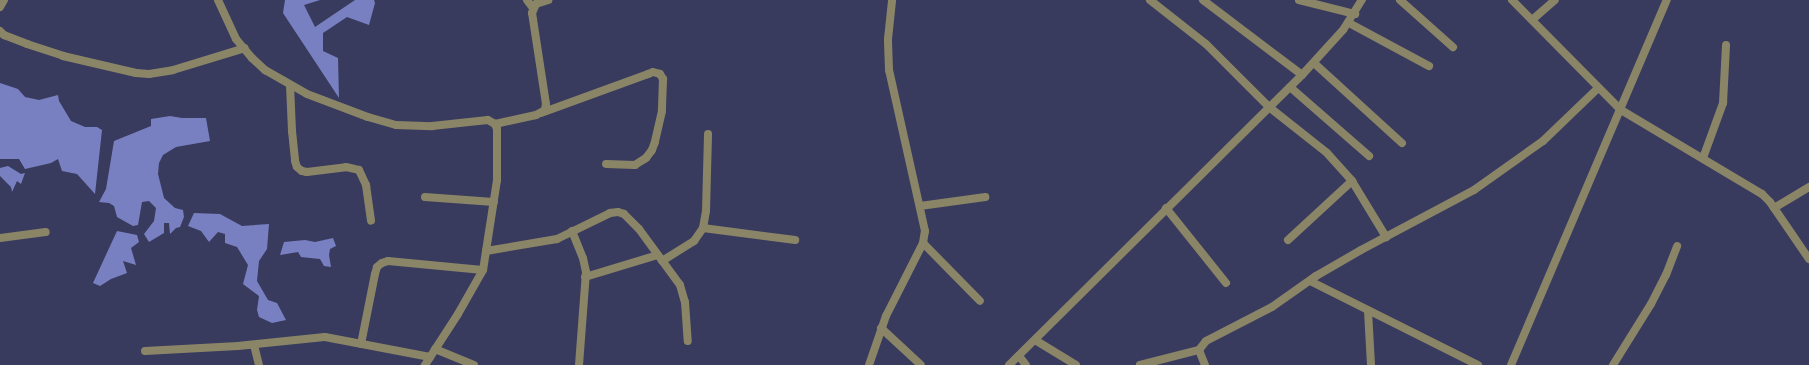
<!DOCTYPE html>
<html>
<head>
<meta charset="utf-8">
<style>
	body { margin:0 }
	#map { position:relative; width:1809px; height:365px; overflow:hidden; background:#383b5e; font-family:"Source Serif 4",serif }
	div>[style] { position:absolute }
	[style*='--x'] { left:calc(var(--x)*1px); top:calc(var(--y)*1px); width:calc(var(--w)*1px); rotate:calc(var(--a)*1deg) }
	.water>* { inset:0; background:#7980c1 }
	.minor>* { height:8px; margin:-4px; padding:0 4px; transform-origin:4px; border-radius:4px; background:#8b8567 }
	.tertiary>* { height:8px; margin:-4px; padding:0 4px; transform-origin:4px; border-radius:4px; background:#8b8567 }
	span { translate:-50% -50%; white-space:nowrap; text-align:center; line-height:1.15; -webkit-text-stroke:4px #2e3153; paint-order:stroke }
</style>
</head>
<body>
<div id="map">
	<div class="water">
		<i style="clip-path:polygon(285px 0,320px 0,304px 5px,315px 27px,355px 0,374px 0,375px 3px,369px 25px,347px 17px,323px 33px,323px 51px,338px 58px,339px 98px,283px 13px)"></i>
		<i style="clip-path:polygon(0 83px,18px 89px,25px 97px,39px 100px,58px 95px,59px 101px,71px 121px,85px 127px,97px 127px,102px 130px,95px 194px,77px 174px,62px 171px,58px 159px,51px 163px,25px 169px,19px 159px,0 159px)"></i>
		<i style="clip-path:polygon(170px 116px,182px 118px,206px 118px,210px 141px,176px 147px,163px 155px,159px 163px,158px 174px,164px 198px,175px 208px,183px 210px,184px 217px,180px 227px,176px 228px,170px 234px,169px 223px,164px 223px,164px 233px,149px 242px,144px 234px,154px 221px,156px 208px,149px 201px,142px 202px,138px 225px,133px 226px,117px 217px,114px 206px,109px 203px,99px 202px,106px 189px,114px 141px,151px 126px,151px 119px)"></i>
		<i style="clip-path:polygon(8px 166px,21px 174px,25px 173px,21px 184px,17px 181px,12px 192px,11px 187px,0 176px,0 168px)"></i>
		<i style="clip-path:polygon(194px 213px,220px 214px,242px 226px,269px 224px,267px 249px,259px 261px,257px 281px,268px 300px,277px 303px,286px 320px,272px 323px,259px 317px,257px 310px,259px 296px,243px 284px,248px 265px,237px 247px,225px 243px,225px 234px,218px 232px,209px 242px,201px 231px,188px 226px)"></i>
		<i style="clip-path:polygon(117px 231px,137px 235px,139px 242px,131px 248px,136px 265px,123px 261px,127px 273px,111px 279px,100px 286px,93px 283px)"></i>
		<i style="clip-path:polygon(333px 238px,336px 246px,330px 249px,329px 255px,331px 267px,324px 266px,320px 259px,301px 257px,298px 252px,280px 255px,284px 242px,305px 240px,315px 242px)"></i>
	</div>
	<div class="minor">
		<i style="--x:218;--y:0;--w:43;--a:65.2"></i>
		<i style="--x:236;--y:39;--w:25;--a:50"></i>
		<i style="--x:252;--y:58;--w:18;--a:43"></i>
		<i style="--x:265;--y:70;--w:48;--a:29.7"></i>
		<i style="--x:307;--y:94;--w:65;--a:20.7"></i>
		<i style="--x:368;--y:117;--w:29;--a:16"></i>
		<i style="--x:396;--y:125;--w:36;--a:2"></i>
		<i style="--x:432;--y:126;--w:56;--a:-6.1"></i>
		<i style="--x:488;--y:120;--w:8;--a:30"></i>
		<i style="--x:495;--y:124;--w:5;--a:68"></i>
		<i style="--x:497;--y:129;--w:51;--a:90"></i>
		<i style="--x:497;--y:180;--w:91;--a:98.8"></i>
		<i style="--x:483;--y:270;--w:51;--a:119.6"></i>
		<i style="--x:458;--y:314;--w:61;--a:122.9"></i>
		<i style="--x:527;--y:0;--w:10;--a:53"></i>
		<i style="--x:1150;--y:0;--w:71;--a:38.2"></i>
		<i style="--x:1206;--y:44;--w:89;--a:45"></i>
		<i style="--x:1269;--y:107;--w:74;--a:38.4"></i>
		<i style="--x:1327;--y:153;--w:38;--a:48"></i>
		<i style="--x:1352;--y:181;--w:66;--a:58.7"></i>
		<i style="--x:1203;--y:0;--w:124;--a:37.1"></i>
		<i style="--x:1299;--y:0;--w:58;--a:14"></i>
		<i style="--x:1400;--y:0;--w:71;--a:41.6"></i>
		<i style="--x:1512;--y:0;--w:155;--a:45.3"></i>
		<i style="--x:1621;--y:110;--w:164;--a:30.8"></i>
		<i style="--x:1762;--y:194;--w:11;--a:45"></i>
		<i style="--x:1770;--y:202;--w:69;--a:55.6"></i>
		<i style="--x:0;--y:7;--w:8;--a:-60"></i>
		<i style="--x:1532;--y:20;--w:30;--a:-41"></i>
		<i style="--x:1349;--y:23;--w:91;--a:28.3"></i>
		<i style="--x:0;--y:31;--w:6;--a:45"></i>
		<i style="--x:4;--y:35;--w:25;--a:21"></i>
		<i style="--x:27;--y:44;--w:38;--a:18"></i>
		<i style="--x:63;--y:56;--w:75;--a:13.1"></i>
		<i style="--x:136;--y:73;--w:13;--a:4"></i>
		<i style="--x:149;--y:74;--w:24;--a:-9"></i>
		<i style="--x:173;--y:70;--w:75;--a:-17"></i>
		<i style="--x:1314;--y:63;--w:119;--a:42.3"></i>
		<i style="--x:290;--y:85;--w:46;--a:87.5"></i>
		<i style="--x:292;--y:131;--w:30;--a:84"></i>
		<i style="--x:295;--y:161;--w:6;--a:72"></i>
		<i style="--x:297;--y:167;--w:6;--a:39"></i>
		<i style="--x:302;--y:171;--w:5;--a:11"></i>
		<i style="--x:307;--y:172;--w:39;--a:-7"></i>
		<i style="--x:346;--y:167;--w:13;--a:13"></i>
		<i style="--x:359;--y:170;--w:17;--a:65"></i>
		<i style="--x:366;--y:185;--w:36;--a:82"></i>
		<i style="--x:1290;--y:87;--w:105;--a:41.1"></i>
		<i style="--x:541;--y:113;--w:114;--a:-20"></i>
		<i style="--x:648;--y:74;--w:5;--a:-22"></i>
		<i style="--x:653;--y:72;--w:7;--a:16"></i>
		<i style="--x:660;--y:74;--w:6;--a:59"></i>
		<i style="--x:663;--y:79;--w:32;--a:92"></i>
		<i style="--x:662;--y:111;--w:32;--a:103"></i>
		<i style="--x:655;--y:142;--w:9;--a:111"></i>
		<i style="--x:652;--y:150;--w:10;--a:127"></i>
		<i style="--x:646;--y:158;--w:13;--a:148"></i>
		<i style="--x:635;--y:165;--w:29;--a:-178"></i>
		<i style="--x:495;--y:124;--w:42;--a:-12.4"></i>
		<i style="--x:536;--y:115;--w:10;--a:-29"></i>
		<i style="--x:545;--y:110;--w:6;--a:-81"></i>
		<i style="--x:546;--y:104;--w:92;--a:-98.7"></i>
		<i style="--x:532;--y:13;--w:10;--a:-66"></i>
		<i style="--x:536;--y:4;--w:13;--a:-18"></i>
		<i style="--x:1703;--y:158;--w:59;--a:-70"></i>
		<i style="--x:1723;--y:103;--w:58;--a:-87"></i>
		<i style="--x:425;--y:197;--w:69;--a:4.1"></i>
		<i style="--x:920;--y:206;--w:66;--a:-7.9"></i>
		<i style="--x:1166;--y:208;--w:96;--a:51.3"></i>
		<i style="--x:1774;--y:208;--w:41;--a:-31"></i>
		<i style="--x:703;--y:228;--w:93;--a:7.4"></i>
		<i style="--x:572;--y:231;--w:29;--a:68"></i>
		<i style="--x:583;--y:258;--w:14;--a:78"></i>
		<i style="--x:586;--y:272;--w:93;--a:94.3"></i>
		<i style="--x:0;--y:238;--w:46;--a:-7.4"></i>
		<i style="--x:1288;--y:240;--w:87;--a:-42.7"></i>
		<i style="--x:923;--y:243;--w:81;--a:45.5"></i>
		<i style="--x:486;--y:251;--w:72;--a:-9.6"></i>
		<i style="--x:557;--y:239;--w:59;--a:-26.1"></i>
		<i style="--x:610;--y:213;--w:8;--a:-7"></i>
		<i style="--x:618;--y:212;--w:6;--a:18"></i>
		<i style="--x:624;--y:214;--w:21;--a:45"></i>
		<i style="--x:639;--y:229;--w:69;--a:53.8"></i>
		<i style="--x:680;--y:285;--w:18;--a:74"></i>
		<i style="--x:685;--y:302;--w:39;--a:86"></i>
		<i style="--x:662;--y:261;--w:38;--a:-32"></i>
		<i style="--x:694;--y:241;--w:16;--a:-55"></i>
		<i style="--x:703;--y:228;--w:17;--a:-80"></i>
		<i style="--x:706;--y:211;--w:77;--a:-88.5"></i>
		<i style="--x:585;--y:277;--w:76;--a:-16.8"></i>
		<i style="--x:1310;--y:281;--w:188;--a:26.6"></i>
		<i style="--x:1368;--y:311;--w:54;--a:86.8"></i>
		<i style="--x:881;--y:328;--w:54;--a:42.8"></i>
		<i style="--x:1035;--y:340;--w:48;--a:31.4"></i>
		<i style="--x:361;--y:344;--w:71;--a:-78.7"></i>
		<i style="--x:375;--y:274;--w:7;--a:-74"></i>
		<i style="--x:377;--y:267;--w:6;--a:-39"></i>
		<i style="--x:382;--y:263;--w:6;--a:-18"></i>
		<i style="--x:388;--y:261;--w:95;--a:5.4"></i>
		<i style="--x:254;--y:345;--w:21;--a:76"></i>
		<i style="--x:435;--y:349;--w:42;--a:22.3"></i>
		<i style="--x:145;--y:351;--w:93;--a:-3.1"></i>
		<i style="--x:238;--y:346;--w:87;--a:-5.9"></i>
		<i style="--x:325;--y:337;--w:107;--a:10.8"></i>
		<i style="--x:1019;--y:356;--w:11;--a:52"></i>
		<i style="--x:869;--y:365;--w:52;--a:-70.9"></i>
		<i style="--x:886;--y:316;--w:82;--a:-63.1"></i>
		<i style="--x:923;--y:243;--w:12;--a:-81"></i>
		<i style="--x:925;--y:231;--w:165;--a:-102.6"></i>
		<i style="--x:889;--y:70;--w:31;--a:-92"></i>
		<i style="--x:888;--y:39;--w:39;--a:-84"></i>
		<i style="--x:1140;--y:365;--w:61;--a:-14.3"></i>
		<i style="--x:1205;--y:365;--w:16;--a:-112"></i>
		<i style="--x:1199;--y:350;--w:11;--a:-52"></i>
		<i style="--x:1206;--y:341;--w:74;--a:-27.3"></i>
		<i style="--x:1272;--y:307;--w:54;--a:-35.2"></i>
		<i style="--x:1316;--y:276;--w:52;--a:-30"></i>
		<i style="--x:1361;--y:250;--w:128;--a:-28"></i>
		<i style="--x:1474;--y:190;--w:85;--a:-35.4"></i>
		<i style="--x:1543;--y:141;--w:76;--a:-43.9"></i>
		<i style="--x:1613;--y:365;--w:72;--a:-58.1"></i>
		<i style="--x:1651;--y:304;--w:33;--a:-63"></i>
		<i style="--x:1666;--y:275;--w:31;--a:-69"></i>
	</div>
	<div class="tertiary">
		<i style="--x:1009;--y:365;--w:412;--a:-44.7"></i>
		<i style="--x:1302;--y:75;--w:61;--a:-47.7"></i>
		<i style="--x:1343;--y:30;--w:36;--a:-58"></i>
		<i style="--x:1511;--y:365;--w:397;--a:-66.9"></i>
	</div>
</div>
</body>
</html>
